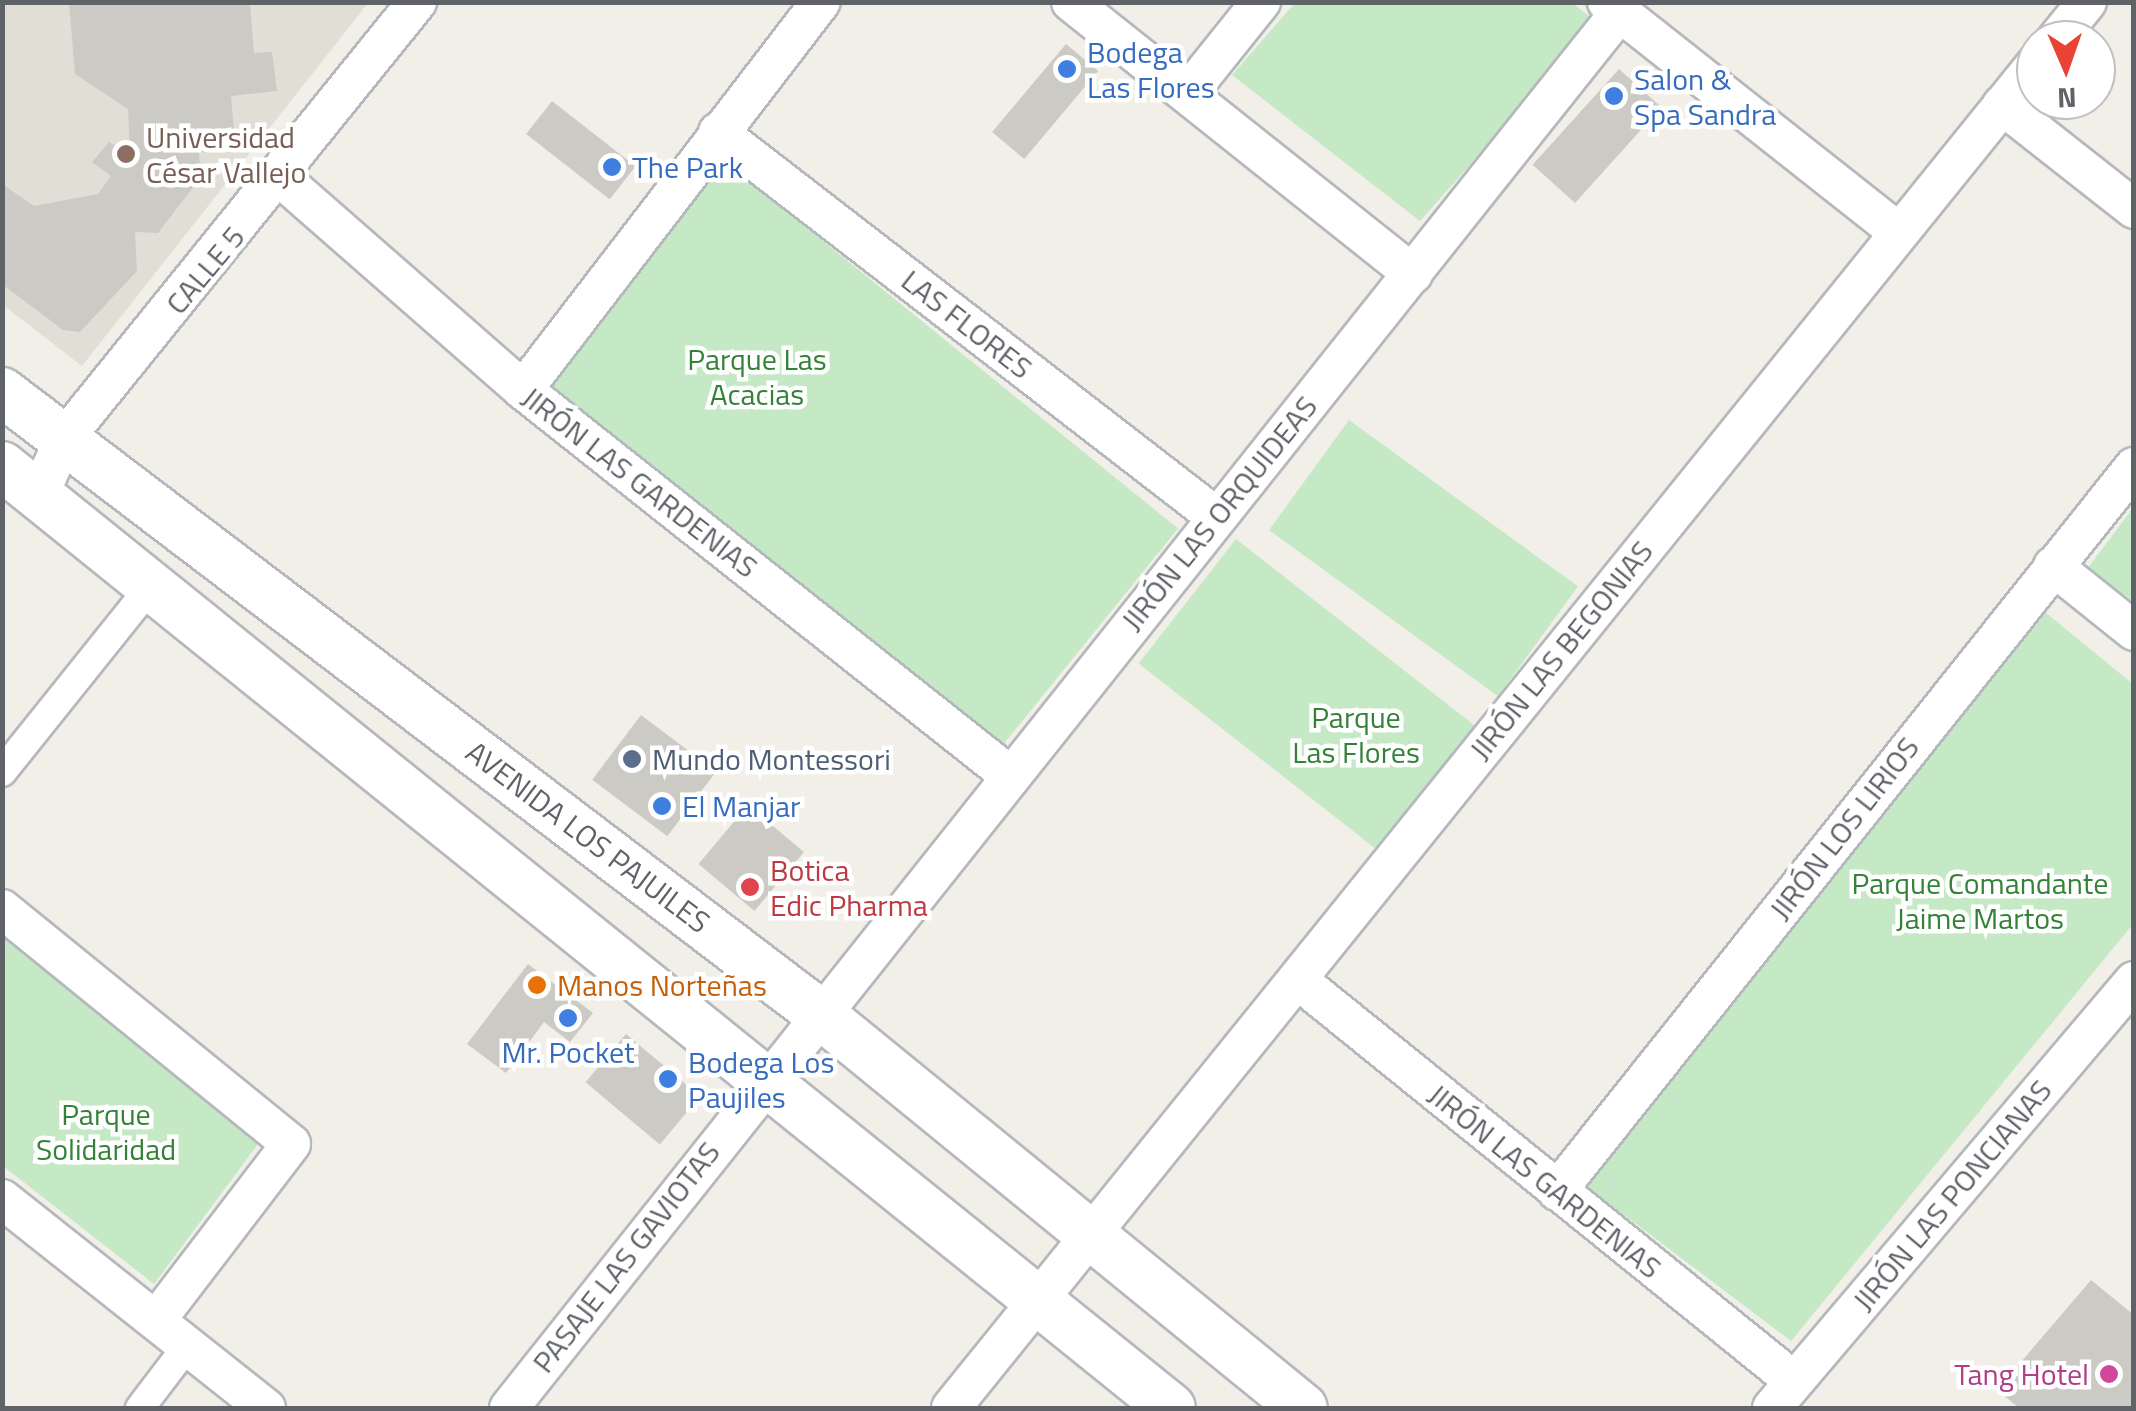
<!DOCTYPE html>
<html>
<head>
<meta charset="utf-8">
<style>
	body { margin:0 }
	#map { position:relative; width:2136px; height:1411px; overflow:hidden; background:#f1efe8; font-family:"Titillium Web",sans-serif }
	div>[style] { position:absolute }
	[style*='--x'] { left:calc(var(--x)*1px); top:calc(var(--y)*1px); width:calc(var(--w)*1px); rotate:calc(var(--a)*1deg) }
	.education>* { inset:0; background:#e1ded6 }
	.green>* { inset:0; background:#c5e8c5; transform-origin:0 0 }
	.building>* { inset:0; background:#cccac5; transform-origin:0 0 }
	.roads { filter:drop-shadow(2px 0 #b5b8bc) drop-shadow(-2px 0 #b5b8bc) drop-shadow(0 2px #b5b8bc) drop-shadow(0 -2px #b5b8bc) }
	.pedestrian>* { height:28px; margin:-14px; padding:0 14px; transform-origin:14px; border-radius:14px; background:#fff }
	.minor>* { height:38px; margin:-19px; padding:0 19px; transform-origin:19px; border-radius:19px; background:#fff }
	.tertiary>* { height:48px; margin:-24px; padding:0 24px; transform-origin:24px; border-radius:24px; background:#fff }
	.dots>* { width:28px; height:28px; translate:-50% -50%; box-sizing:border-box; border:5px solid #fff; border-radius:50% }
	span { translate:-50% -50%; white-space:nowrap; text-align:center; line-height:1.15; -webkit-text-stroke:9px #fff; paint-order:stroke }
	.shop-label { font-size:30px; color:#366cbe }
	.left { translate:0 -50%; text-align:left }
	.education-label { font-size:30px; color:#785e54 }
	.street-label { font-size:30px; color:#5f6368 }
	.park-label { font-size:30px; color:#348238 }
	.service-label { font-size:30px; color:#4e5e75 }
	.health-label { font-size:30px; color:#be3a42 }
	.food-label { font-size:30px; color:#c56008 }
	.hotel-label { font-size:30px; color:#b23c85 }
	.right { translate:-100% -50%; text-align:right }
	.frame { position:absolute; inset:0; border:5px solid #5f6368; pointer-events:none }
	.north { position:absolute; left:2016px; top:20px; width:100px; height:100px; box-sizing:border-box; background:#fff; border:2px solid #bfc1c3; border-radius:50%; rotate:178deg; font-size:28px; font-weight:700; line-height:40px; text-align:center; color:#5f6368 }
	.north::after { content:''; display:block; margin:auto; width:35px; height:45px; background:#ea4335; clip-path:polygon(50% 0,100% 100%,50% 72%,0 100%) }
</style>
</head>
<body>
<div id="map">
	<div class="education">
		<i style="clip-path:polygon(2px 3px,368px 3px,82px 366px,3px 305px)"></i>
	</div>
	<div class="green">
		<i style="clip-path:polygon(1295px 3px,1572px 3px,1597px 22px,1420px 221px,1232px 75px)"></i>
		<i style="left:718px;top:156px;width:592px;height:296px;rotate:39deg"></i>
		<i style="left:1349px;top:420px;width:283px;height:136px;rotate:36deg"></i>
		<i style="clip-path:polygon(2133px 508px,2133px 601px,2087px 569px)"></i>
		<i style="left:1236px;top:539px;width:304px;height:158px;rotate:38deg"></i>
		<i style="clip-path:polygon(2040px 608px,2133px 684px,2133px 924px,1791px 1341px,1587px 1187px)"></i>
		<i style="clip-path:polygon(2px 932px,261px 1140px,154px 1284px,3px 1166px)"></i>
	</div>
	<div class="building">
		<i style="clip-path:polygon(69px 2px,250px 2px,254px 53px,272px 52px,277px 91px,231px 96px,235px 140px,198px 143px,201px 177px,158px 233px,135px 232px,137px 271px,80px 332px,63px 330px,2px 284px,2px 184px,34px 206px,98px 194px,111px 176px,92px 162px,109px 142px,130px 155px,128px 109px,75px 74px)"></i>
		<i style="left:1066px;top:44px;width:42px;height:115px;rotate:40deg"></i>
		<i style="left:1619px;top:69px;width:57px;height:129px;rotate:42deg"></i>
		<i style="left:552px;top:101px;width:106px;height:42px;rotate:38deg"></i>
		<i style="left:641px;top:715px;width:94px;height:81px;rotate:37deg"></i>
		<i style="left:748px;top:805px;width:73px;height:77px;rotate:40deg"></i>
		<i style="clip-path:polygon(528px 964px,593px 1013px,570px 1042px,544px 1022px,506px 1073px,467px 1044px)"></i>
		<i style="left:626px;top:1034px;width:97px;height:63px;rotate:40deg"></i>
		<i style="clip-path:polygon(2091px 1280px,2134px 1315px,2134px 1408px,2019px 1408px,1997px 1390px)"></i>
	</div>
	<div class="roads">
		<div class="pedestrian">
			<i style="--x:2;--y:772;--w:240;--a:-51.3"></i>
			<i style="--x:140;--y:1408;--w:79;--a:-52.7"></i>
		</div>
		<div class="minor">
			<i style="--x:1071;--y:2;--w:437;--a:38.5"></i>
			<i style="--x:1607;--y:2;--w:370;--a:38.3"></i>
			<i style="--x:2056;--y:40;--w:49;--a:-50.8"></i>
			<i style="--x:1188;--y:93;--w:117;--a:-51.3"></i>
			<i style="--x:2002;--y:105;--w:168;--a:38.2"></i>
			<i style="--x:718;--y:132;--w:628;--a:37.69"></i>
			<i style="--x:282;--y:179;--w:320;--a:41.2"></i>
			<i style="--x:523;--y:390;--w:619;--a:38.37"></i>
			<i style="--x:523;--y:390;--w:489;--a:-52.5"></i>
			<i style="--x:39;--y:495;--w:61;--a:-65.9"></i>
			<i style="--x:64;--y:439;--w:562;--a:-51.07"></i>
			<i style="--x:2053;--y:566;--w:104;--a:38.7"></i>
			<i style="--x:2;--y:909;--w:372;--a:39.1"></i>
			<i style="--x:291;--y:1144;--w:220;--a:127.4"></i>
			<i style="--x:1298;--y:980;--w:638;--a:38.95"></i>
			<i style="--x:1557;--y:1191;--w:926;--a:-51.45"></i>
			<i style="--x:2;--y:1199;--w:337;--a:38.4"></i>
			<i style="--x:509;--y:1408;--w:1783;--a:-51.49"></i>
			<i style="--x:951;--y:1408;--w:1727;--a:-51.09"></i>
			<i style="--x:1772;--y:1408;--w:560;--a:-49.71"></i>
		</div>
		<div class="tertiary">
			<i style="--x:2;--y:392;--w:1028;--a:37.25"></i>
			<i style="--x:820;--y:1014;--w:623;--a:39.21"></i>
			<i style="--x:2;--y:466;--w:1501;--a:38.86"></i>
		</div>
	</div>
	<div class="dots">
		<i style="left:1067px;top:69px;background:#3f7fe0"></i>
		<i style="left:1614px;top:96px;background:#3f7fe0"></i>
		<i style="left:126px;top:154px;background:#8d6e63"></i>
		<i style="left:612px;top:167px;background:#3f7fe0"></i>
		<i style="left:632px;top:759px;background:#5c6f8a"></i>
		<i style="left:662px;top:806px;background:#3f7fe0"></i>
		<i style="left:750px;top:887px;background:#e0444e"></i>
		<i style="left:537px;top:985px;background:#e8710a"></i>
		<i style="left:568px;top:1018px;background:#3f7fe0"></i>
		<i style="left:668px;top:1079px;background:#3f7fe0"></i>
		<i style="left:2109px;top:1374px;background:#d1479c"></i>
	</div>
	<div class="shop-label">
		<span class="left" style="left:1087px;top:69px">Bodega<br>Las Flores</span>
		<span class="left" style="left:1634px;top:96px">Salon &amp;<br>Spa Sandra</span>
		<span class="left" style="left:632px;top:167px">The Park</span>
		<span class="left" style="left:682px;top:806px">El Manjar</span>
		<span style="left:568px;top:1052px">Mr. Pocket</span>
		<span class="left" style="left:688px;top:1079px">Bodega Los<br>Paujiles</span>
	</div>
	<div class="education-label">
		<span class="left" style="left:146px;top:154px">Universidad<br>César Vallejo</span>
	</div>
	<div class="street-label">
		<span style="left:205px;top:270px;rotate:-50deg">CALLE 5</span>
		<span style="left:967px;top:324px;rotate:38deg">LAS FLORES</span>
		<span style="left:640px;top:482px;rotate:38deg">JIRÓN LAS GARDENIAS</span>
		<span style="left:1219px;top:513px;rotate:-51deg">JIRÓN LAS ORQUIDEAS</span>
		<span style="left:1561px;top:650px;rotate:-51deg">JIRÓN LAS BEGONIAS</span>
		<span style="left:1844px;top:828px;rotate:-52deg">JIRÓN LOS LIRIOS</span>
		<span style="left:588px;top:837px;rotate:37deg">AVENIDA LOS PAJUILES</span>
		<span style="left:1545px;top:1181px;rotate:39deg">JIRÓN LAS GARDENIAS</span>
		<span style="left:1952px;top:1195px;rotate:-50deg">JIRÓN LAS PONCIANAS</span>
		<span style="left:626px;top:1257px;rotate:-52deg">PASAJE LAS GAVIOTAS</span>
	</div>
	<div class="park-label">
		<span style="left:757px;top:376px">Parque Las<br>Acacias</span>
		<span style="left:1356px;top:734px">Parque<br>Las Flores</span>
		<span style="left:1980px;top:900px">Parque Comandante<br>Jaime Martos</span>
		<span style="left:106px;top:1131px">Parque<br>Solidaridad</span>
	</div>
	<div class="service-label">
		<span class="left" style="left:652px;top:759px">Mundo Montessori</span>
	</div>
	<div class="health-label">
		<span class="left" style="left:770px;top:887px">Botica<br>Edic Pharma</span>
	</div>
	<div class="food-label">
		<span class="left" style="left:557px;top:985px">Manos Norteñas</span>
	</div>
	<div class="hotel-label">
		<span class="right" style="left:2089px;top:1374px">Tang Hotel</span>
	</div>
	<div class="frame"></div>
	<div class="north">N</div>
</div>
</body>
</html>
